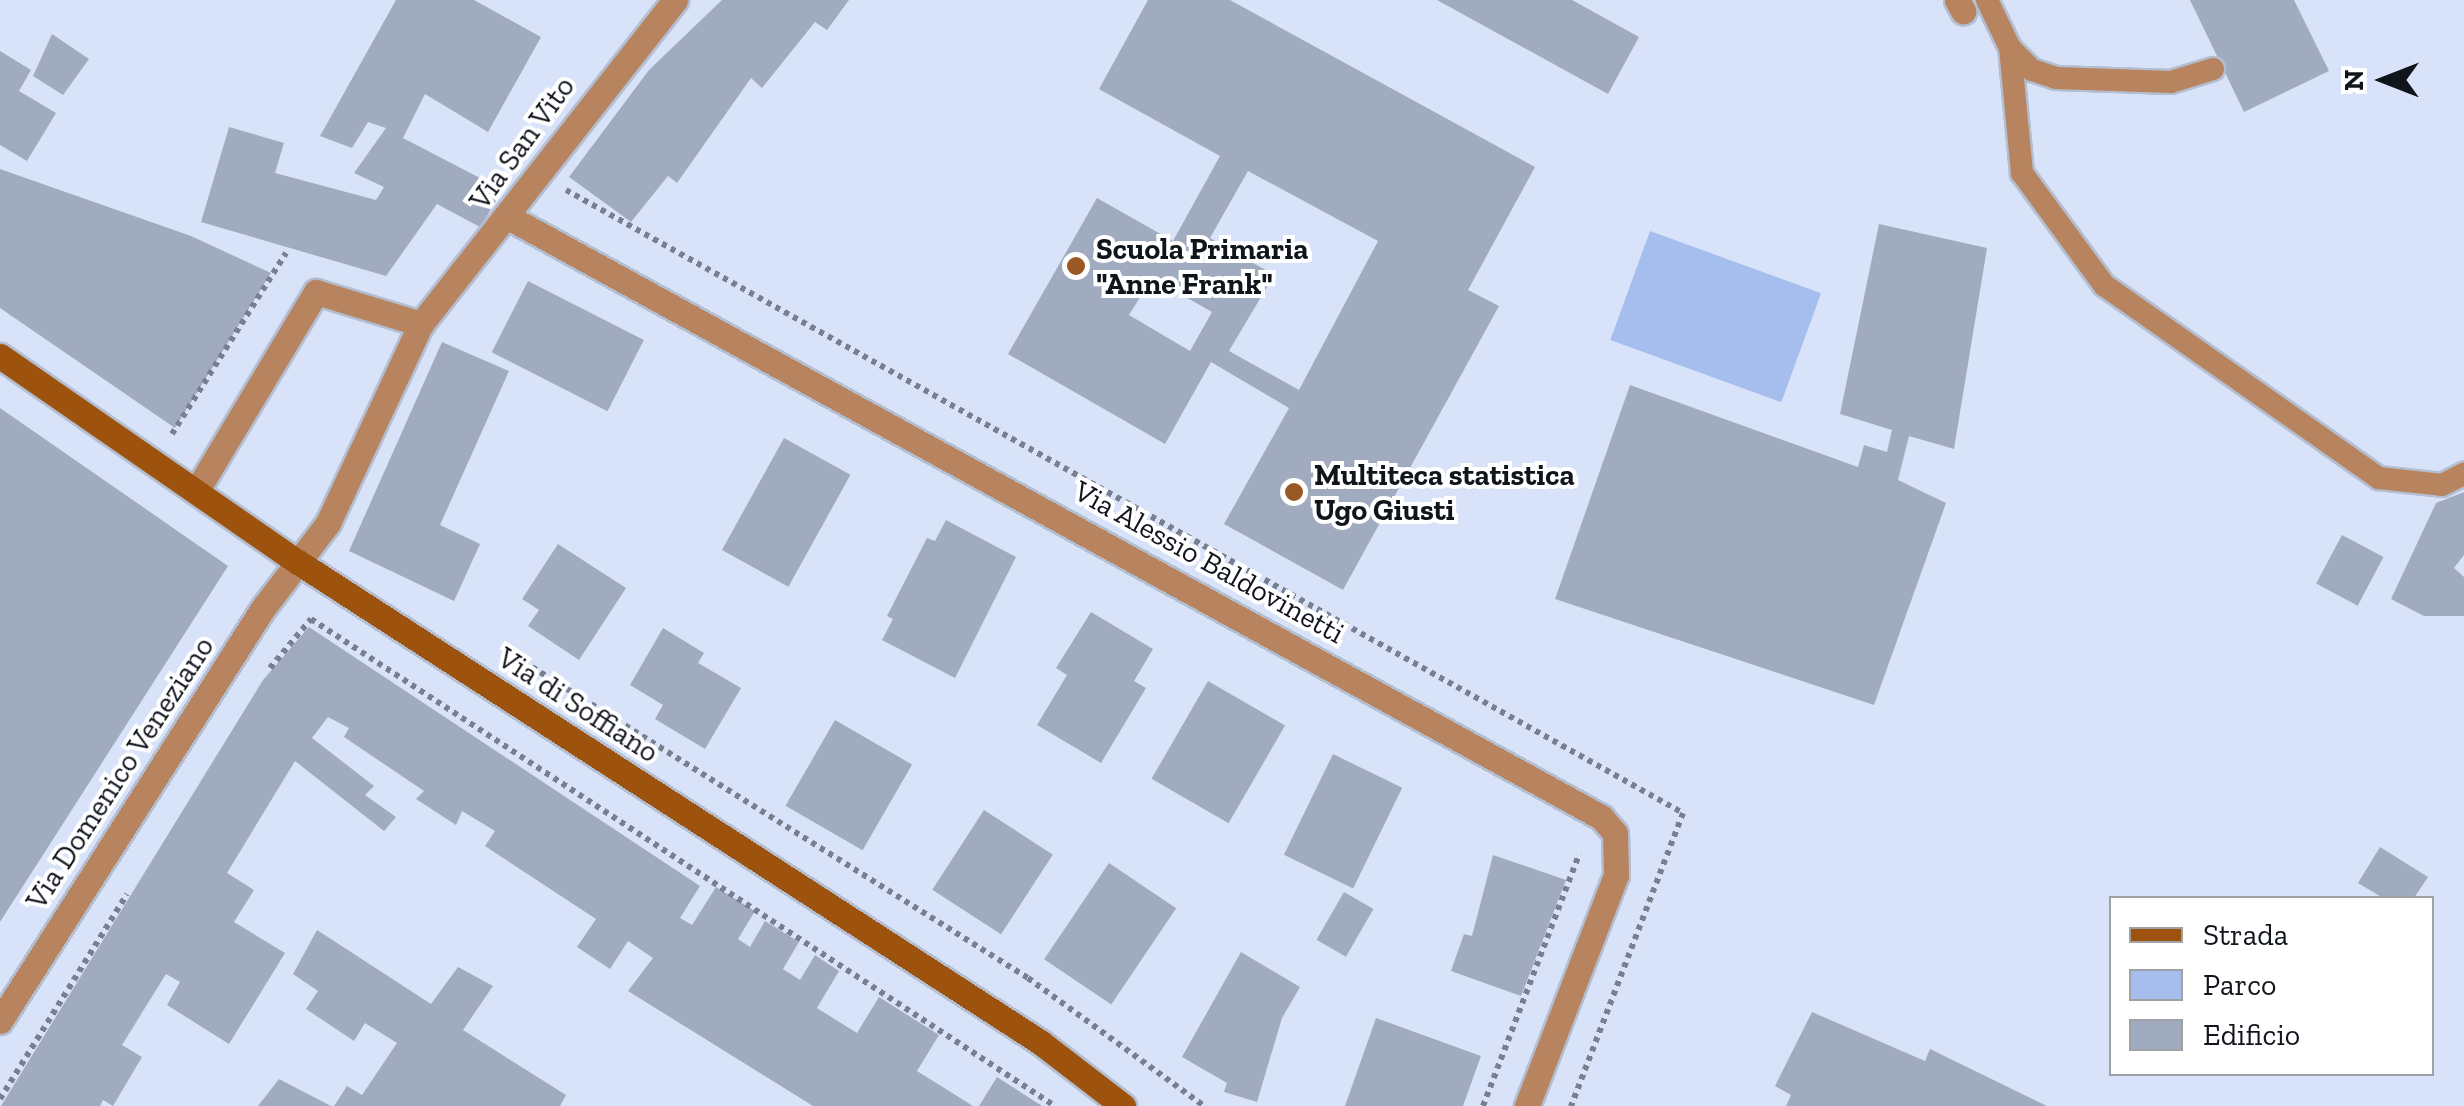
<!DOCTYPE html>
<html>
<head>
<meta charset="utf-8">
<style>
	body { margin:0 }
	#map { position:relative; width:2464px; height:1106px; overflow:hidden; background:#d8e3f9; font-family:"Zilla Slab",serif }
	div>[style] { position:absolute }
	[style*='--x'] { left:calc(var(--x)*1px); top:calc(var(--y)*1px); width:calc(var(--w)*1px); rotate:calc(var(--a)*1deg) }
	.green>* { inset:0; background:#a6beee; transform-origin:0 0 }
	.building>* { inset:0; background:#a1abc0; transform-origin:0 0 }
	.path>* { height:6px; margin-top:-3px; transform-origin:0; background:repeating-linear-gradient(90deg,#78808f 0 5px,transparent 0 10px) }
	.roads { filter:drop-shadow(2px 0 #b4bed1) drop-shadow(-2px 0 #b4bed1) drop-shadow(0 2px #b4bed1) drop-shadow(0 -2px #b4bed1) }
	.lane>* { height:22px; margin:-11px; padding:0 11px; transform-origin:11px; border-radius:11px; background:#b7845f }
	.street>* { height:25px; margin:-12.5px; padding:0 12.5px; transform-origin:12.5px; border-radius:12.5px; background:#b7845f }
	.secondary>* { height:25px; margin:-12.5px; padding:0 12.5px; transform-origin:12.5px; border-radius:12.5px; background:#9d530d }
	.dots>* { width:28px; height:28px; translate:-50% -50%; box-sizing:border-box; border:5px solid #fff; border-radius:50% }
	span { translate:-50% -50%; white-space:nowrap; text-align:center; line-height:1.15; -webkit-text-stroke:8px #fff; paint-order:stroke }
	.street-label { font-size:30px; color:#10141b }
	.poi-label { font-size:30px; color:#10141b; font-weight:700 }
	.left { translate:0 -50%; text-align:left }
	.legend { position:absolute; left:2109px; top:896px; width:325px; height:180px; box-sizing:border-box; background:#fff; border:2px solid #9fa1a4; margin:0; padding:12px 18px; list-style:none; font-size:30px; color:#10141b }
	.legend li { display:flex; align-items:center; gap:20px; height:50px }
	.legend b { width:50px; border:2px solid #9fa1a4 }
	.north { position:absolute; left:2334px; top:30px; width:100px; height:100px; -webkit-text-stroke:8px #fff; paint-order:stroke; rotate:270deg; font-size:28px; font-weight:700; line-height:40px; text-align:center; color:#10141b }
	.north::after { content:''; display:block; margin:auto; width:35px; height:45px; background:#10141b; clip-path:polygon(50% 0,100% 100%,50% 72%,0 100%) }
</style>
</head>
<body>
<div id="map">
	<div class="green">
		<i style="left:1650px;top:231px;width:182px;height:116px;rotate:20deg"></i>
	</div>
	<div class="building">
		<i style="clip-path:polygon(396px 0,474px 0,541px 37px,488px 132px,425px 94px,403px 138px,503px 190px,480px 227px,437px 204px,386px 276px,201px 222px,229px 127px,284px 143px,275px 173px,376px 200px,384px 187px,354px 173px,386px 128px,368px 122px,352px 148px,320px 136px)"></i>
		<i style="clip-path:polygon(722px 0,849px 0,827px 30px,815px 22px,762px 88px,751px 78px,677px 183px,668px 176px,631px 222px,569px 177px,649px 70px)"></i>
		<i style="clip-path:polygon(evenodd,1148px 0,1230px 0,1535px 167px,1468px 290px,1499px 306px,1343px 590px,1224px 524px,1289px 408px,1211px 362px,1165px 444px,1008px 354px,1097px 198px,1173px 241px,1220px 156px,1099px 89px,1148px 0,1248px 171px,1378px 241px,1299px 390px,1229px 351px,1274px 275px,1210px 238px,1248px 171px,1148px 0,1152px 278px,1212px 312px,1190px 351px,1129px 315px,1152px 278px)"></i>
		<i style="clip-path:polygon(1437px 0,1572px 0,1639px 37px,1608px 94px)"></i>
		<i style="clip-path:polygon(2190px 0,2294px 0,2329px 71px,2244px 112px)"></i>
		<i style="clip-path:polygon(52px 34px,89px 59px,63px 95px,33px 76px)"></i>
		<i style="clip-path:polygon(0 51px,31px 70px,19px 91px,56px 113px,27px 161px,0 145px)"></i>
		<i style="clip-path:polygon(0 169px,191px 236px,271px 273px,175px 428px,0 308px)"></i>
		<i style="clip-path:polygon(1879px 224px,1987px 248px,1954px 449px,1909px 436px,1898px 480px,1946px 503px,1874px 705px,1555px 599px,1630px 385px,1858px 467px,1864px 445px,1887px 452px,1892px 430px,1840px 414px)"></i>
		<i style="left:528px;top:281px;width:130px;height:80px;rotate:27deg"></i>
		<i style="clip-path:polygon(442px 342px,509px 371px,440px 525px,480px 544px,454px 601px,349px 551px)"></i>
		<i style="clip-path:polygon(0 408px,228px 566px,0 922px)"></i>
		<i style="left:784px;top:438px;width:76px;height:128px;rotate:29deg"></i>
		<i style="clip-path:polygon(2464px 492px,2464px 555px,2454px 568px,2464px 577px,2464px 616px,2424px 616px,2391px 599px,2436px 503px)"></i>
		<i style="clip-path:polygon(946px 520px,1016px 557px,955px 678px,882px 640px,893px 619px,887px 616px,927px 538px,935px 541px)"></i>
		<i style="left:2342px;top:535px;width:47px;height:55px;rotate:28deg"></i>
		<i style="clip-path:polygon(558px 544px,626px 588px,579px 660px,528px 626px,539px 610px,522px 599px)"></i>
		<i style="clip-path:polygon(1091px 612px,1153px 649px,1134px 681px,1146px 688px,1101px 763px,1037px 725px,1067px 675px,1056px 668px)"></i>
		<i style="clip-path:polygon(309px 627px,700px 886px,680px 918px,692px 925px,716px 887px,755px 911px,738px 939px,750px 947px,765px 921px,799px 942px,783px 969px,800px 980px,815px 955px,839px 971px,817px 1008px,857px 1033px,879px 997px,939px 1035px,917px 1071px,973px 1106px,813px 1106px,628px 991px,653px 958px,628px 941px,610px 969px,577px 947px,596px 919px,485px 846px,495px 831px,462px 811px,456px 825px,416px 799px,424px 791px,344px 737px,349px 728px,328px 717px,312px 738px,374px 786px,365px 795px,396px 817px,384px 831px,295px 761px,227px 873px,254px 890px,234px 922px,285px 953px,229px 1044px,167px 1005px,180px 982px,166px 974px,122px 1045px,142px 1057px,113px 1106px,103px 1100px,100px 1106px,1px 1106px,263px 680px)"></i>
		<i style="clip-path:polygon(663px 628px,704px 653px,698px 663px,741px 688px,705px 749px,655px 719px,663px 705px,630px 685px)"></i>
		<i style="left:1208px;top:681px;width:89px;height:113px;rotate:30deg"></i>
		<i style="left:835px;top:720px;width:89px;height:99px;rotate:30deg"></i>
		<i style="left:1333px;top:754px;width:77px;height:112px;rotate:26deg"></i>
		<i style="left:984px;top:810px;width:82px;height:95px;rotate:33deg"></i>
		<i style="clip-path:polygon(2380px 847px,2428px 877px,2414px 898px,2383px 898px,2358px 883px)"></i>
		<i style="clip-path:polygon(1493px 855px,1566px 880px,1521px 996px,1451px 971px,1464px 934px,1472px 936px)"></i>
		<i style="left:1109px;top:863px;width:81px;height:116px;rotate:34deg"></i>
		<i style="left:1344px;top:892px;width:34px;height:55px;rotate:30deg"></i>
		<i style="clip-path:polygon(317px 930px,431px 1004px,458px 967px,493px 986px,463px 1030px,566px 1095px,560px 1106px,334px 1106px,347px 1086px,362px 1095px,397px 1043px,365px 1023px,354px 1041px,306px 1009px,318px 991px,293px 974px)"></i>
		<i style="clip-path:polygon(1241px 952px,1300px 987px,1282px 1018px,1257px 1102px,1224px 1092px,1227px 1083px,1182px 1057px)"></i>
		<i style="clip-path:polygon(1812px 1012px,1925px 1061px,1930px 1049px,2047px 1106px,1786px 1106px,1791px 1095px,1775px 1086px)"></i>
		<i style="clip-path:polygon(1376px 1018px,1481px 1056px,1463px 1106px,1345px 1106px)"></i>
		<i style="clip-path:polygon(997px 1077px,1042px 1106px,979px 1106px)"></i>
		<i style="clip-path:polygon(279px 1079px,331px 1106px,258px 1106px)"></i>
	</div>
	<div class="path">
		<i style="--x:566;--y:190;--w:1279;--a:29.15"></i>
		<i style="--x:1683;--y:813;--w:314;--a:110.9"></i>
		<i style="--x:172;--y:434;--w:214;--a:-57.8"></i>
		<i style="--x:532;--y:667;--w:585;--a:32.09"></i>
		<i style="--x:1028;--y:978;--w:218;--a:36"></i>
		<i style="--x:270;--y:668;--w:64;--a:-50.1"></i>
		<i style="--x:311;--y:619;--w:889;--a:33.21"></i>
		<i style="--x:0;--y:1099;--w:241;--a:-58.2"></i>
		<i style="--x:1483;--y:1106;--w:270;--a:-69.1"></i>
	</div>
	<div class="roads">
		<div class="lane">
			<i style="--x:1987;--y:0;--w:53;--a:64.4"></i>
			<i style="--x:2010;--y:48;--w:31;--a:45"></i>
			<i style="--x:2032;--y:70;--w:25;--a:18"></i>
			<i style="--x:2056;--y:78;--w:115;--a:2"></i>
			<i style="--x:2171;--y:82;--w:44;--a:-17.2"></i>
			<i style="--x:2010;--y:48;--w:126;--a:84.5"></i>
			<i style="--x:2022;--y:173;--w:139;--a:53.8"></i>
			<i style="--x:2104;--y:285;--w:336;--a:35.1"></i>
			<i style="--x:2379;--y:478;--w:63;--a:6.3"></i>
			<i style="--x:2442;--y:485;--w:25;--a:-27"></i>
		</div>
		<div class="street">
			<i style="--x:1957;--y:0;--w:13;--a:61"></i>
			<i style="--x:510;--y:218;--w:1245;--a:28.77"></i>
			<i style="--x:1601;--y:817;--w:21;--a:49"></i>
			<i style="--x:1615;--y:833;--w:42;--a:88.6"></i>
			<i style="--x:1616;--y:875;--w:248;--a:111.1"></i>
			<i style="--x:197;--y:490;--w:231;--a:-59"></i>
			<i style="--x:316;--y:292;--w:110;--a:16.9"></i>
			<i style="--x:0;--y:1021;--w:491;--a:-57.5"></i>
			<i style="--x:264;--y:607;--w:106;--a:-52.7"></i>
			<i style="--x:328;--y:523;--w:220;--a:-65"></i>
			<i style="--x:421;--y:324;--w:412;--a:-51.9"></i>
		</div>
		<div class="secondary">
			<i style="--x:0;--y:356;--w:362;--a:34.7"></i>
			<i style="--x:298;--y:562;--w:884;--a:32.9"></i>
			<i style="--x:1040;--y:1042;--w:105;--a:37.6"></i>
		</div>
	</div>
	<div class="dots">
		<i style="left:1076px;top:266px;background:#9a5924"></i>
		<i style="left:1294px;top:492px;background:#9a5924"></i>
	</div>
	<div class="street-label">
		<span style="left:522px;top:143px;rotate:-54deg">Via San Vito</span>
		<span style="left:1209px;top:562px;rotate:29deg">Via Alessio Baldovinetti</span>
		<span style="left:578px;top:705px;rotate:33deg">Via di Soffiano</span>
		<span style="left:120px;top:773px;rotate:-57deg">Via Domenico Veneziano</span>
	</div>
	<div class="poi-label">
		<span class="left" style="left:1096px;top:266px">Scuola Primaria<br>"Anne Frank"</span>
		<span class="left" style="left:1314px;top:492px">Multiteca statistica<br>Ugo Giusti</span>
	</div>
	<ul class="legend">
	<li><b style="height:12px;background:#9d530d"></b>Strada</li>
	<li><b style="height:28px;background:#a6beee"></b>Parco</li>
	<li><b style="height:28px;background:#a1abc0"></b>Edificio</li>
	</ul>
	<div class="north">N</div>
</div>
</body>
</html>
